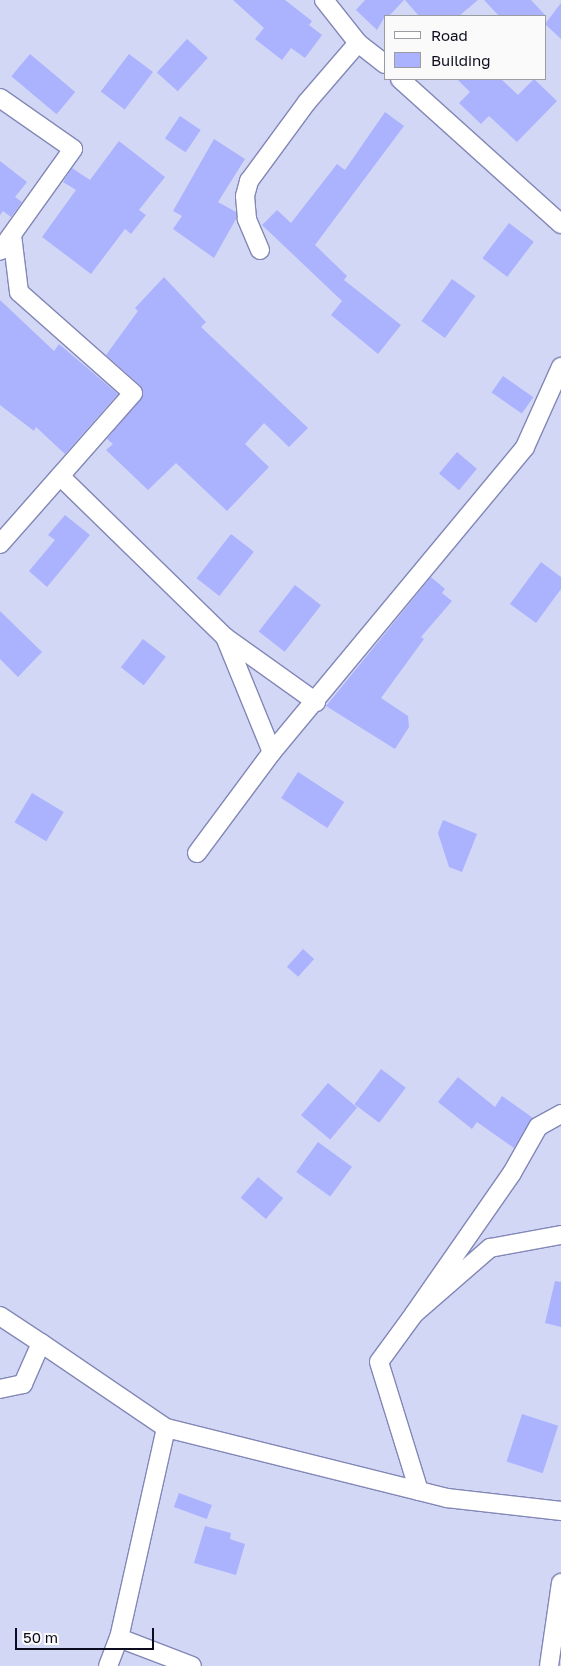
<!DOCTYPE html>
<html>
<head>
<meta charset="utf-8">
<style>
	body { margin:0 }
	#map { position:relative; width:561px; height:1666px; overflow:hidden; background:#d3d7f6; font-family:"Golos Text",sans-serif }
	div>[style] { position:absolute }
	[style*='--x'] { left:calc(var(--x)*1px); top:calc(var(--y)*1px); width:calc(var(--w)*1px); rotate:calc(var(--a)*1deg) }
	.building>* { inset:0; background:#abb2fe; transform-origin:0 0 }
	.roads { filter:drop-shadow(1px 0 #8287b6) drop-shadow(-1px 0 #8287b6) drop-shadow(0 1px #8287b6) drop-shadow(0 -1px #8287b6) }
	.minor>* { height:18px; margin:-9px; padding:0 9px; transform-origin:9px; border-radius:9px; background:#fff }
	span { translate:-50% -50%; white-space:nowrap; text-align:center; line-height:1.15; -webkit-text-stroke:4.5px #fafafa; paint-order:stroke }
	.legend { position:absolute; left:384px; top:15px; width:162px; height:65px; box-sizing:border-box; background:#fafafa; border:1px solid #9b9ba2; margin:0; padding:6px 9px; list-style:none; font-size:15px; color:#0c0c1e }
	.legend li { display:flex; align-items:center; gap:10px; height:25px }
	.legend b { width:25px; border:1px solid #9b9ba2 }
	.scale { position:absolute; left:15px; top:1628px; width:139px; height:22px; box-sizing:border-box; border:2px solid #0c0c1e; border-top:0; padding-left:6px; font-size:15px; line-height:18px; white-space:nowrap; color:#0c0c1e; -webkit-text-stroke:4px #fafafa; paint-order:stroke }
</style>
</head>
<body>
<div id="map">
	<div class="building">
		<i style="clip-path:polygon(233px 0,285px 0,312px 21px,309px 25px,322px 35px,305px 58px,291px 48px,282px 60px,255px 39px,264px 28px)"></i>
		<i style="clip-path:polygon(365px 0,404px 0,389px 16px,385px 16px,377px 30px,356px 10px)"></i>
		<i style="clip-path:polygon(405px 0,478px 0,459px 16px,419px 16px)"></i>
		<i style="clip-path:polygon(484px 0,531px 0,546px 16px,499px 16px)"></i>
		<i style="clip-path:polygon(561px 3px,561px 39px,545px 24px)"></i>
		<i style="left:187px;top:39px;width:28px;height:45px;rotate:42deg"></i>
		<i style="left:30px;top:54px;width:59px;height:29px;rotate:40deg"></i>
		<i style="left:129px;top:54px;width:30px;height:47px;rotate:37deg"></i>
		<i style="clip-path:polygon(457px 79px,501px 79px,518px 95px,534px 79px,557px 101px,517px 142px,489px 116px,481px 124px,459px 103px,470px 92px)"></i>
		<i style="clip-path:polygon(385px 112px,404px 126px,315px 245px,347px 276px,344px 280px,401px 325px,378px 354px,331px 315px,342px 301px,262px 225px,277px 210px,291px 223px,337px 164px,345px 170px)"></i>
		<i style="left:180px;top:116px;width:25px;height:27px;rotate:34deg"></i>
		<i style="clip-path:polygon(214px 139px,245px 159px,218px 202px,236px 212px,236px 219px,214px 258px,173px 229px,182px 216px,173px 211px)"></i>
		<i style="clip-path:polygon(119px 141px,165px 177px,139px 210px,146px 215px,131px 234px,125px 229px,91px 274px,42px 237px,76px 190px,63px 182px,72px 168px,90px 180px)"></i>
		<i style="clip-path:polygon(0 161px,27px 182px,15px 197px,22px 202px,11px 217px,3px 211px,0 215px)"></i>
		<i style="left:509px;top:223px;width:31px;height:44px;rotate:37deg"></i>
		<i style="clip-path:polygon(164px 277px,206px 322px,201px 327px,308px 428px,289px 447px,264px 423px,245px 444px,269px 467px,227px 511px,176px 463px,148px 490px,106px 450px,113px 444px,107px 439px,143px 395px,140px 385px,106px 355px,138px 311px,135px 308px)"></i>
		<i style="left:452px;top:279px;width:29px;height:52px;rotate:36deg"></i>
		<i style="clip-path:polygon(0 300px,54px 351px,59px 344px,118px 394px,65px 454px,36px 427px,34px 431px,0 405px)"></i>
		<i style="left:503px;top:376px;width:37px;height:20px;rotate:35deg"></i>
		<i style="left:457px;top:452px;width:26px;height:28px;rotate:40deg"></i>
		<i style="clip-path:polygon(65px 515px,90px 535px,47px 587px,29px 571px,55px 540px,48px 535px)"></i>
		<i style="left:231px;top:534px;width:29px;height:56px;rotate:38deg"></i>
		<i style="clip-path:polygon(541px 562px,561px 577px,561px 589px,536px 623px,510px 604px)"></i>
		<i style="clip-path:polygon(431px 577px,445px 589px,442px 593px,452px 601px,421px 637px,424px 639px,381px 698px,408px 716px,409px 727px,395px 749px,326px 706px)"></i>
		<i style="left:295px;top:585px;width:33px;height:59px;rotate:38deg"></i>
		<i style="clip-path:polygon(0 611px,42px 652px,18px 677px,0 659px)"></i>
		<i style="left:143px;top:639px;width:29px;height:36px;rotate:38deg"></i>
		<i style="left:298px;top:772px;width:55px;height:31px;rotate:33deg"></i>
		<i style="left:32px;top:793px;width:37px;height:34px;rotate:31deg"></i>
		<i style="clip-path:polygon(443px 820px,477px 834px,462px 872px,449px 867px,438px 833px)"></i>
		<i style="left:303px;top:949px;width:15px;height:24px;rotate:42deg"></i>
		<i style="left:381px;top:1069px;width:31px;height:44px;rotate:37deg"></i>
		<i style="clip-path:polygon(458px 1077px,495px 1107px,502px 1096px,533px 1118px,514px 1148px,477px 1122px,472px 1129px,438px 1102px)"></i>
		<i style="left:328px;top:1083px;width:38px;height:42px;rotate:40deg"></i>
		<i style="left:318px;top:1142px;width:42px;height:37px;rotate:36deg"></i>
		<i style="left:258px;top:1177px;width:33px;height:27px;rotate:40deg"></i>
		<i style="clip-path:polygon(555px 1281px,561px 1282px,561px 1327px,545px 1323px)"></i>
		<i style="left:522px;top:1414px;width:38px;height:50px;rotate:18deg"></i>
		<i style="left:179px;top:1493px;width:35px;height:15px;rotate:20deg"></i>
		<i style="clip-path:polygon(205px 1526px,231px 1533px,230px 1539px,245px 1544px,236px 1575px,194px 1563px)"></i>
	</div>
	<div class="roads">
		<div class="minor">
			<i style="--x:324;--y:0;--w:55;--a:51.7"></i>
			<i style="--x:358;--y:43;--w:34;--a:38"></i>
			<i style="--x:400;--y:79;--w:217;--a:42"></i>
			<i style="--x:0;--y:98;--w:89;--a:34.9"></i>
			<i style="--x:73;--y:149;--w:125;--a:125.6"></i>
			<i style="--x:260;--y:250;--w:34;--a:-113"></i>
			<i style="--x:247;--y:219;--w:23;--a:-95"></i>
			<i style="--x:245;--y:196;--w:16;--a:-75"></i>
			<i style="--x:249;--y:181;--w:98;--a:-53.7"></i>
			<i style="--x:307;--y:102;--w:78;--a:-49.2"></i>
			<i style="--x:60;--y:476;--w:231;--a:44.3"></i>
			<i style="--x:225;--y:637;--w:112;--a:35.5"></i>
			<i style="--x:0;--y:544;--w:201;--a:-48.6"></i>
			<i style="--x:133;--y:393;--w:152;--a:-138.5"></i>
			<i style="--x:19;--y:292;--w:57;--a:-97"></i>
			<i style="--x:225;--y:637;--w:124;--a:67.8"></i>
			<i style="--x:197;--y:853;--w:126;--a:-53.4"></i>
			<i style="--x:272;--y:752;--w:396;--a:-50.3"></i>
			<i style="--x:525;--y:447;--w:88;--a:-65.8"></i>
			<i style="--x:561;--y:1114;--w:26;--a:151"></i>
			<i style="--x:538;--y:1127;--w:53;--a:119.5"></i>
			<i style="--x:512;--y:1173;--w:172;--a:124.8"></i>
			<i style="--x:414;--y:1314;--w:101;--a:-41"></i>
			<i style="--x:490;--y:1248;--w:72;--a:-10.4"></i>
			<i style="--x:414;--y:1314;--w:59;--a:126.1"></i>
			<i style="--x:379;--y:1362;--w:135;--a:72.8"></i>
			<i style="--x:0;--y:1316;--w:49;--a:33.4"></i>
			<i style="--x:41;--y:1343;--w:45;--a:113.7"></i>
			<i style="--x:23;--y:1384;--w:24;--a:168"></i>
			<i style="--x:41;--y:1343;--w:151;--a:34.2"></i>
			<i style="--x:166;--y:1428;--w:215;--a:102.6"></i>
			<i style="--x:119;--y:1638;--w:78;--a:21"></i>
			<i style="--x:166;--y:1428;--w:290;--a:14"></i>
			<i style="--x:447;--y:1498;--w:115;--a:6.5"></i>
			<i style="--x:108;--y:1666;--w:30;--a:-69"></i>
			<i style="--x:549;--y:1666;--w:84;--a:-81.8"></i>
		</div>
	</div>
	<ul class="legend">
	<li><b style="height:6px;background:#fff"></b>Road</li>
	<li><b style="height:14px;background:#abb2fe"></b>Building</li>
	</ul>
	<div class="scale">50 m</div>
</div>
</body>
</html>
